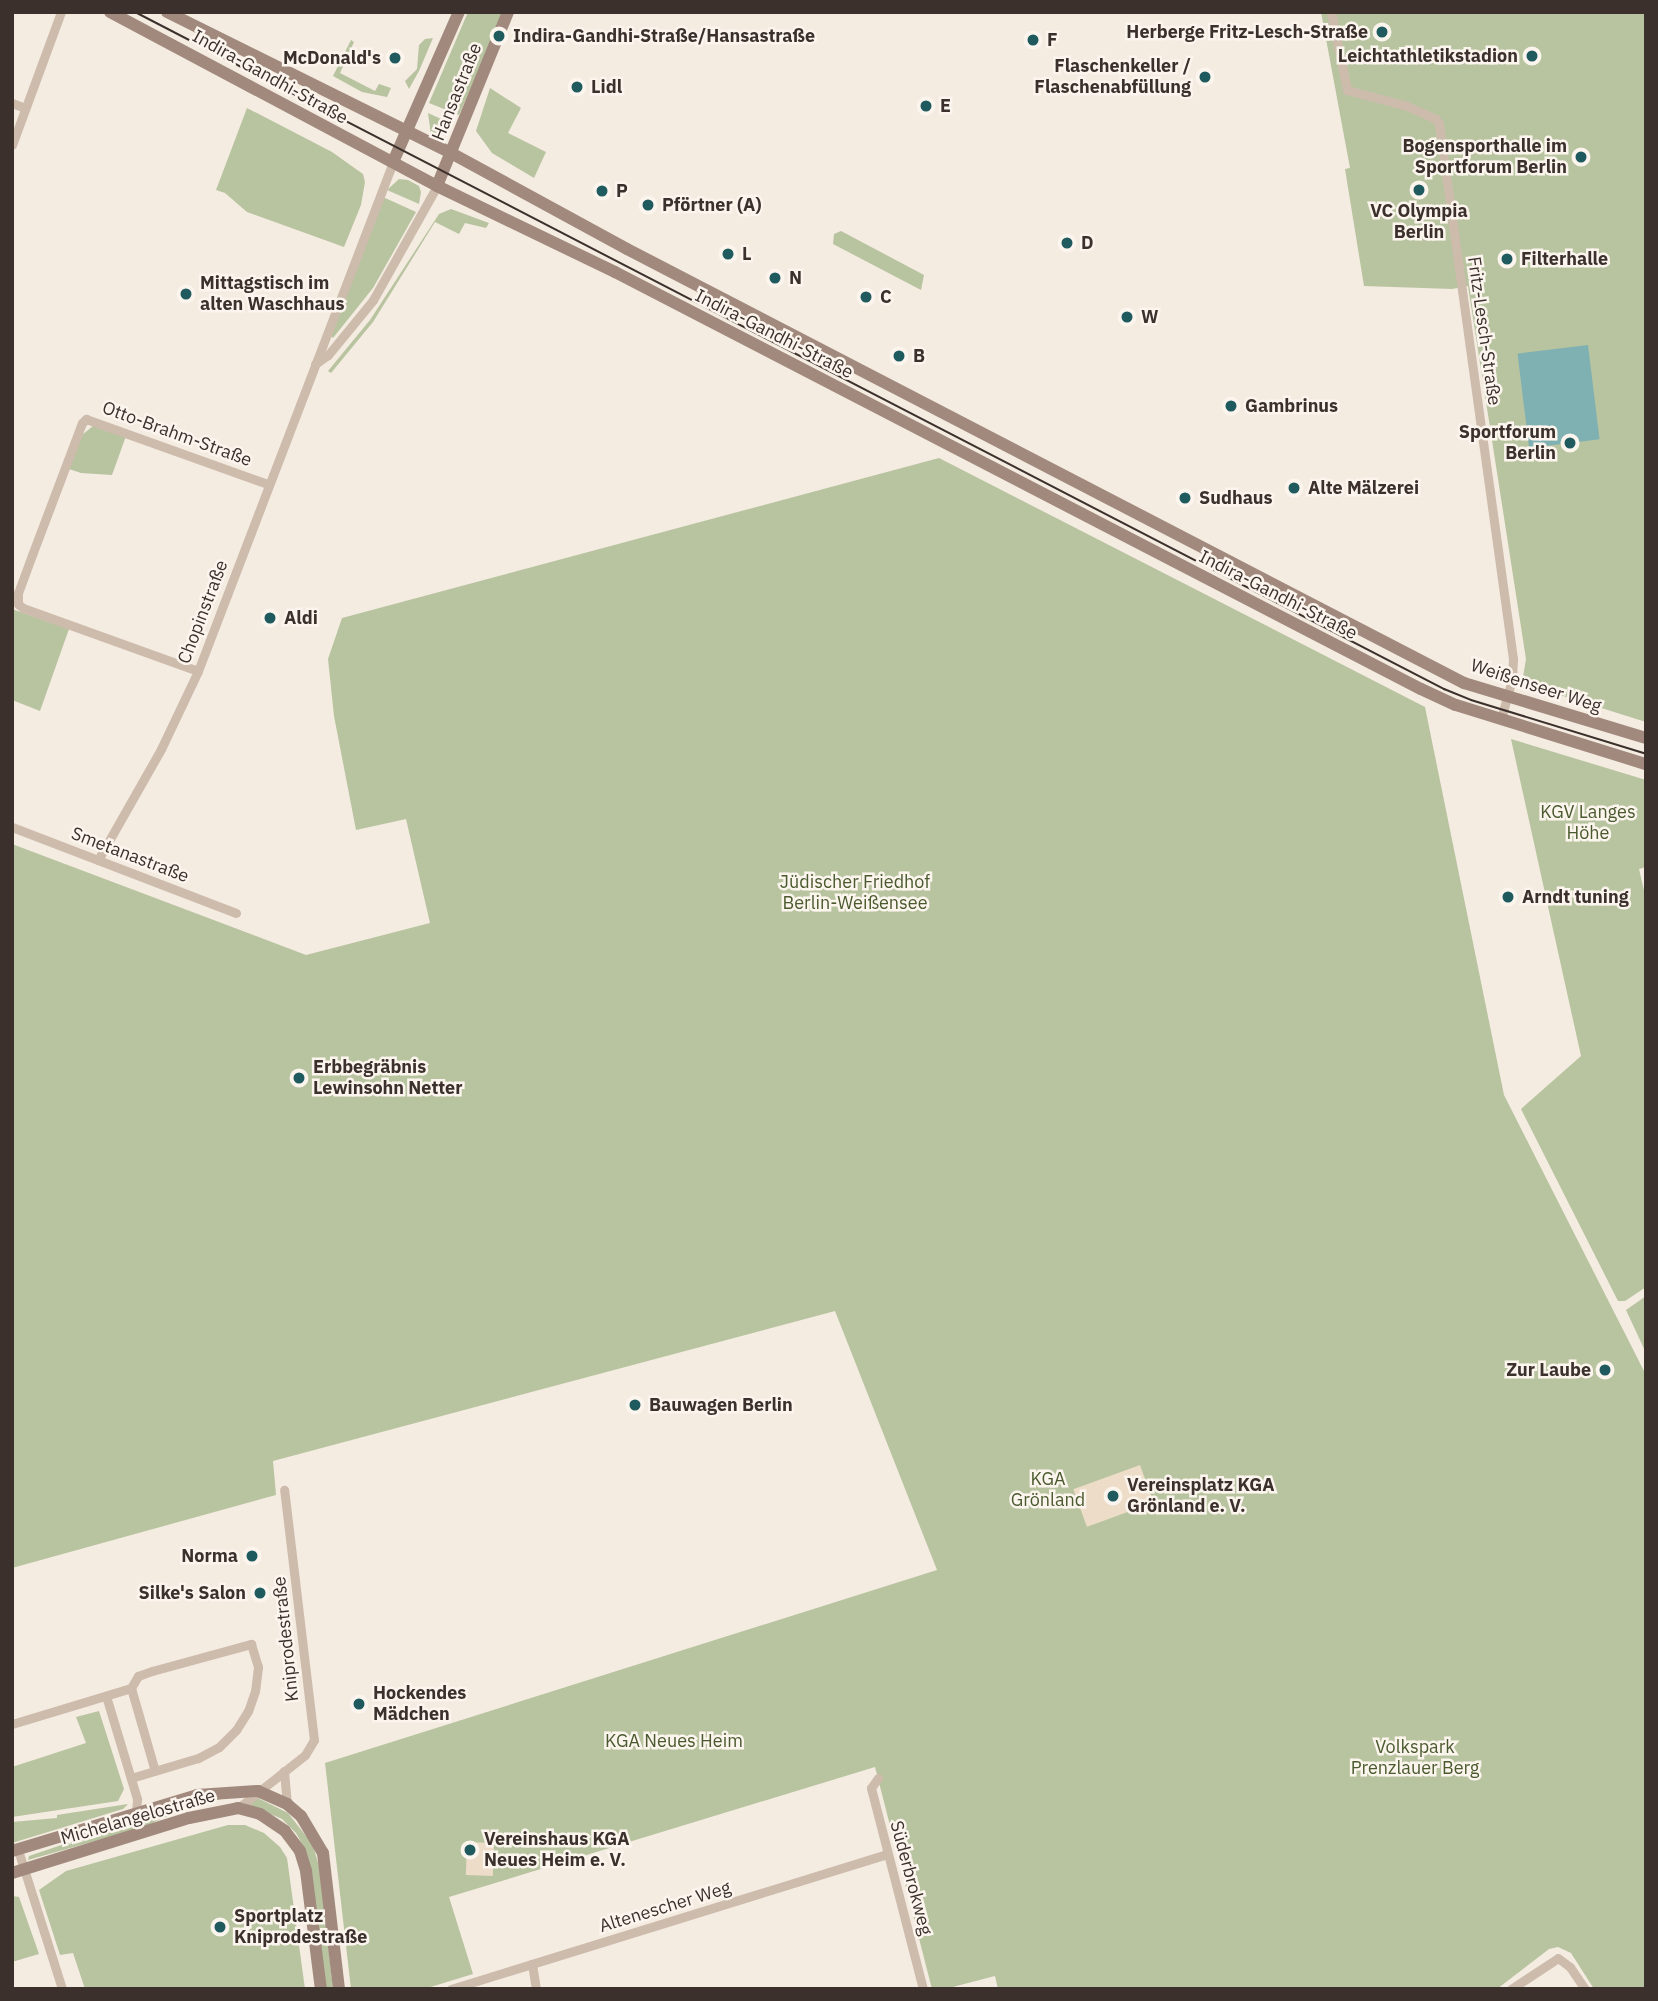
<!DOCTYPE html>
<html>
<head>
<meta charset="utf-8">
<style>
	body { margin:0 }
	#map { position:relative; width:1658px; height:2001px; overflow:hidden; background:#f4ebe1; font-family:"IBM Plex Sans",sans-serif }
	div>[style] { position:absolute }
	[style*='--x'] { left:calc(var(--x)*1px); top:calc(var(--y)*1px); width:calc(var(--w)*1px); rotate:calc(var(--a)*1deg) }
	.green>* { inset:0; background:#b8c4a0 }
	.plaza>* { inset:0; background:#ecdcc8; transform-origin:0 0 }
	.water>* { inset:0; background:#7fb0b2; transform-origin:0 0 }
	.minor>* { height:9px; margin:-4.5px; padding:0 4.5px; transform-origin:4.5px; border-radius:4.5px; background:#cdbbac }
	.secondary>* { height:12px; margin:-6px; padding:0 6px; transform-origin:6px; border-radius:6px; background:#a18a7d }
	.tram>* { height:2px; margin:-1px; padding:0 1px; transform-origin:1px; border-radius:1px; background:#3b302b }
	.dots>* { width:19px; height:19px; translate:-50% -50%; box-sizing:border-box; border:4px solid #fbf5ee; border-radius:50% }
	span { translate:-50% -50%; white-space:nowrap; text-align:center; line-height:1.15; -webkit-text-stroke:5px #fbf5ee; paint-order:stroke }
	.poi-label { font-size:18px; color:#3b302b; font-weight:700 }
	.right { translate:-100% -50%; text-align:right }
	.left { translate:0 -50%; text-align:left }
	.street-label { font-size:18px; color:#3b302b }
	.park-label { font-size:18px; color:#4a5a2e }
	.frame { position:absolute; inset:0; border:14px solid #3b302b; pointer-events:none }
</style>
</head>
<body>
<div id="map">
	<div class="green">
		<i style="clip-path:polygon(468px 12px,504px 12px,459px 115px,429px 103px)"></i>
		<i style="clip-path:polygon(1321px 12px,1646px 12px,1646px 722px,1522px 683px,1526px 659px,1468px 286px,1452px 289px,1364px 286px,1345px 169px,1350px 168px)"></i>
		<i style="clip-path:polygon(433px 38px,419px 71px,409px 89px,405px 81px,417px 69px,419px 45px,425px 39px)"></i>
		<i style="clip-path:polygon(351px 40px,354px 42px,340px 73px,375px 91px,379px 84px,391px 88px,387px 97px,362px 92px,333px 76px)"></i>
		<i style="clip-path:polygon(490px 88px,521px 108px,508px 133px,546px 152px,534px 178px,492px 153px,476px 131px)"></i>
		<i style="clip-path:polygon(247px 108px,332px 152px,363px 174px,365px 182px,361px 205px,344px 247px,247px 212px,225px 193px,216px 190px)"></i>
		<i style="clip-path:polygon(428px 113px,452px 124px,440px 134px,431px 135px)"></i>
		<i style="clip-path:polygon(399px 179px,408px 180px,419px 186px,421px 192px,419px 204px,387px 190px)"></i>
		<i style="clip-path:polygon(383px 197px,416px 212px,373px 288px,333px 338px,330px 335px)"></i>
		<i style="clip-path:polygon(451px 209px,489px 223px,486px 228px,465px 223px,459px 234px,435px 222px,373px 322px,331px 373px,328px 371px,370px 320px,439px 214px)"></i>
		<i style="clip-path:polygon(841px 231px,924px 275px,921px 290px,833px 244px,834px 234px)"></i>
		<i style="clip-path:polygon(93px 426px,126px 436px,112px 475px,81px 473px,69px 469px,82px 435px)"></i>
		<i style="clip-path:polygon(939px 458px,1425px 707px,1504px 1095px,1646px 1375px,1646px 1989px,1594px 1989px,1571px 1953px,1558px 1947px,1549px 1949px,1497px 1989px,998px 1989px,995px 1976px,945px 1989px,932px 1989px,875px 1767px,449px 1897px,473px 1974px,424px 1989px,351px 1989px,325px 1763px,937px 1570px,835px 1311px,273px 1461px,276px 1495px,12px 1568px,12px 844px,306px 955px,430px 923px,406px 819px,356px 830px,334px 716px,328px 659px,342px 618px)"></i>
		<i style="clip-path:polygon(12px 609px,69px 629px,40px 711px,12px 700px)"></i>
		<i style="clip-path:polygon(1511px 739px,1646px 780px,1646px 867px,1639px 869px,1646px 899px,1646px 1287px,1625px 1301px,1618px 1301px,1521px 1109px,1581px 1056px)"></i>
		<i style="clip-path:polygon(1646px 1296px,1646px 1353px,1626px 1310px)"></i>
		<i style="clip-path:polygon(99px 1711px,124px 1789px,118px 1801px,12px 1817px,12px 1767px,86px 1743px,76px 1717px)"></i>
		<i style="clip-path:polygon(258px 1798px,288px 1813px,313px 1845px,320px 1870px,333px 1989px,325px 1989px,305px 1849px,296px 1833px,282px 1819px,248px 1804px,247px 1802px)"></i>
		<i style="clip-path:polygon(206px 1799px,221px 1799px,178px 1811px,144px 1827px,141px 1819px)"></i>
		<i style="clip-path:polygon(128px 1804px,123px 1809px,12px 1843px,12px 1822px,57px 1818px,57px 1815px)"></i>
		<i style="clip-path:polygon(132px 1821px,134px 1830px,28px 1860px,29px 1856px)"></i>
		<i style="clip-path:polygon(228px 1825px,245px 1825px,264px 1833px,280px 1847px,287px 1858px,305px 1989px,85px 1989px,73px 1953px,60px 1955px,39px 1890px,66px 1871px)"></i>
		<i style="clip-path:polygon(12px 1896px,19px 1897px,39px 1954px,12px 1962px)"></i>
	</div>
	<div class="plaza">
		<i style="left:1140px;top:1465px;width:40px;height:71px;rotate:70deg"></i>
		<i style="left:467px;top:1842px;width:27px;height:33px;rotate:2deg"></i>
	</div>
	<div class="water">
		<i style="left:1588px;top:345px;width:95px;height:71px;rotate:83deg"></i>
	</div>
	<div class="minor">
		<i style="--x:1331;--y:12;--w:80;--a:78.4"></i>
		<i style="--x:1347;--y:90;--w:62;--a:14.9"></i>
		<i style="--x:1407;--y:106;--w:32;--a:24"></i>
		<i style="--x:1436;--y:119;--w:6;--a:59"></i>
		<i style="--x:1439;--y:124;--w:540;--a:82.12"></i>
		<i style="--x:1513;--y:659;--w:20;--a:93"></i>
		<i style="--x:1512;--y:679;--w:41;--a:105.4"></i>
		<i style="--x:12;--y:103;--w:14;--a:21"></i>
		<i style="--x:12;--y:145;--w:142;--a:-69.8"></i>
		<i style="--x:315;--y:364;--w:16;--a:-35"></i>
		<i style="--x:328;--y:355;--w:71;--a:-50.7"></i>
		<i style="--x:373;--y:300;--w:131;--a:-60.7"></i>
		<i style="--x:198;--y:671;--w:186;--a:-160.2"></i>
		<i style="--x:23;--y:608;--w:6;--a:-141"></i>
		<i style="--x:18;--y:604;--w:11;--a:-90"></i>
		<i style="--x:18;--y:593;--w:40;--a:-69.8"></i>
		<i style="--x:32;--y:555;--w:141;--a:-69.3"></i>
		<i style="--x:82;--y:423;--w:6;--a:-45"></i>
		<i style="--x:86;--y:419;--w:193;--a:19.7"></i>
		<i style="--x:12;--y:827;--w:240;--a:21"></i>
		<i style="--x:98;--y:860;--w:128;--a:-60.4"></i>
		<i style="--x:161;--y:749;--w:86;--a:-64.6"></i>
		<i style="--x:198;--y:671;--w:545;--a:-69.04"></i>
		<i style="--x:131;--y:1688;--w:86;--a:73.9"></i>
		<i style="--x:106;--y:1696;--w:108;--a:73.2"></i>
		<i style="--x:137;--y:1799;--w:14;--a:94"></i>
		<i style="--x:12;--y:1724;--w:124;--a:-16.8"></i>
		<i style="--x:131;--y:1688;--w:14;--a:-60"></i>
		<i style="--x:138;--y:1676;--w:15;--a:-20"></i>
		<i style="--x:152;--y:1671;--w:103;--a:-15.3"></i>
		<i style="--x:251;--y:1644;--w:24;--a:73"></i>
		<i style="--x:258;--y:1667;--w:24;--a:97"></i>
		<i style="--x:255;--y:1691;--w:21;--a:109"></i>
		<i style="--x:248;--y:1711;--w:22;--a:122"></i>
		<i style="--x:236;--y:1730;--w:24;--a:135"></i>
		<i style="--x:219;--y:1747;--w:24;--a:152"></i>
		<i style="--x:198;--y:1758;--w:70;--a:163.4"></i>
		<i style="--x:284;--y:1771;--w:33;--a:85"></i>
		<i style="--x:878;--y:1778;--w:12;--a:125"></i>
		<i style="--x:871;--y:1788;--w:208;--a:75.5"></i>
		<i style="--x:238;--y:1808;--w:85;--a:-38.3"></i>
		<i style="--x:305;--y:1755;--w:17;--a:-59"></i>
		<i style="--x:314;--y:1740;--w:252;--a:-96.8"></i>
		<i style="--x:18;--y:1850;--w:146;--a:72.4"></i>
		<i style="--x:532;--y:1964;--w:25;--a:81"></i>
		<i style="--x:451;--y:1989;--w:457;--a:-17.2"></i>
		<i style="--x:1511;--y:1989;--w:56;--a:-33.4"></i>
		<i style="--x:1558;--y:1958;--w:15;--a:37"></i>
		<i style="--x:1570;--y:1967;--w:27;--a:56"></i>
	</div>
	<div class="secondary">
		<i style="--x:110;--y:12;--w:370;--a:28"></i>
		<i style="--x:437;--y:186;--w:198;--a:25.8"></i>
		<i style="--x:615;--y:272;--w:907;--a:27.36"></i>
		<i style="--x:1421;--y:689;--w:38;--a:25"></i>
		<i style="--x:1456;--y:705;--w:199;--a:17.3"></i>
		<i style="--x:167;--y:12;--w:317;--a:26.4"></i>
		<i style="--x:451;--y:153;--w:200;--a:28.6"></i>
		<i style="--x:627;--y:249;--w:943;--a:27.41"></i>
		<i style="--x:1464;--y:683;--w:190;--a:16.8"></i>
		<i style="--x:393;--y:162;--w:164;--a:-66.3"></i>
		<i style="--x:437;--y:186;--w:188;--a:-67.8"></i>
		<i style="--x:12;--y:1851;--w:193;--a:-16.8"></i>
		<i style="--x:197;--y:1795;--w:61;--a:-3.8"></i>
		<i style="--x:258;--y:1791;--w:32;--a:24"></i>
		<i style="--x:287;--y:1804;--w:18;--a:41"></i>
		<i style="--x:301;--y:1816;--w:43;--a:59.3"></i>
		<i style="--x:323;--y:1853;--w:137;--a:83.3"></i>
		<i style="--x:12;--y:1873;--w:185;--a:-17.3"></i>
		<i style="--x:189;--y:1818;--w:50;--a:-11.5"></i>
		<i style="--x:238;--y:1808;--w:23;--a:15"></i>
		<i style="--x:260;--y:1814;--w:30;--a:34"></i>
		<i style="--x:285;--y:1831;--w:25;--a:53"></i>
		<i style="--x:300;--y:1851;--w:21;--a:73"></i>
		<i style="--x:306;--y:1871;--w:119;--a:82.8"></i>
	</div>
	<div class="tram">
		<i style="--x:135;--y:12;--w:1474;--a:27.35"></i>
		<i style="--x:1444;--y:689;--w:29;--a:22"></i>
		<i style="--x:1471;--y:700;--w:183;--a:17.1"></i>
	</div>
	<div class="dots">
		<i style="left:1382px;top:32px;background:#1f5a5e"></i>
		<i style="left:499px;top:36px;background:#1f5a5e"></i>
		<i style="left:1033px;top:40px;background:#1f5a5e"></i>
		<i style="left:1532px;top:56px;background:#1f5a5e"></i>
		<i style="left:395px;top:58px;background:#1f5a5e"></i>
		<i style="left:1205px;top:77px;background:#1f5a5e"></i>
		<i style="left:577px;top:87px;background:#1f5a5e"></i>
		<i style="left:926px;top:106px;background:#1f5a5e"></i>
		<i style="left:1581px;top:157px;background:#1f5a5e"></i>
		<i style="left:1419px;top:190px;background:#1f5a5e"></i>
		<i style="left:602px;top:191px;background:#1f5a5e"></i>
		<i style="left:648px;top:205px;background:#1f5a5e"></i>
		<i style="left:1067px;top:243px;background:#1f5a5e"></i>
		<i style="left:728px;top:254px;background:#1f5a5e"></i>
		<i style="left:1507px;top:259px;background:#1f5a5e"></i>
		<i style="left:775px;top:278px;background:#1f5a5e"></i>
		<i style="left:186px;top:294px;background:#1f5a5e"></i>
		<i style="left:866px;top:297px;background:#1f5a5e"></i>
		<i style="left:1127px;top:317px;background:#1f5a5e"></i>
		<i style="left:899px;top:356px;background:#1f5a5e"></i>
		<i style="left:1231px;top:406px;background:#1f5a5e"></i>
		<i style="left:1570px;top:443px;background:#1f5a5e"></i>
		<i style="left:1294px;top:488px;background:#1f5a5e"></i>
		<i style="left:1185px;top:498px;background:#1f5a5e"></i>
		<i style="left:270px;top:618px;background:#1f5a5e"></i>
		<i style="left:1508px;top:897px;background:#1f5a5e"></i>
		<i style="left:299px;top:1078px;background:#1f5a5e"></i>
		<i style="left:1605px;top:1370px;background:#1f5a5e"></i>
		<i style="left:635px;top:1405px;background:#1f5a5e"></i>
		<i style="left:1113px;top:1496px;background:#1f5a5e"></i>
		<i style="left:252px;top:1556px;background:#1f5a5e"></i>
		<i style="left:260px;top:1593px;background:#1f5a5e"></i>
		<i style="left:359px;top:1704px;background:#1f5a5e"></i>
		<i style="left:470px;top:1850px;background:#1f5a5e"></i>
		<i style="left:220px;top:1927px;background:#1f5a5e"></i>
	</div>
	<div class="poi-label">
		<span class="right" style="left:1368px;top:32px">Herberge Fritz-Lesch-Straße</span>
		<span class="left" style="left:513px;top:36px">Indira-Gandhi-Straße/Hansastraße</span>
		<span class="left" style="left:1047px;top:40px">F</span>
		<span class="right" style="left:1518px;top:56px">Leichtathletikstadion</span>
		<span class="right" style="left:381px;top:58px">McDonald's</span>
		<span class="right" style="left:1191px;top:77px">Flaschenkeller /<br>Flaschenabfüllung</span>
		<span class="left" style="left:591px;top:87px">Lidl</span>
		<span class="left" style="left:940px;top:106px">E</span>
		<span class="right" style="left:1567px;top:157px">Bogensporthalle im<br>Sportforum Berlin</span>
		<span class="left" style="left:616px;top:191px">P</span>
		<span class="left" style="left:662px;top:205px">Pförtner (A)</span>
		<span style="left:1419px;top:222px">VC Olympia<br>Berlin</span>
		<span class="left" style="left:1081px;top:243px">D</span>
		<span class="left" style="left:742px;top:254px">L</span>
		<span class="left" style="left:1521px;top:259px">Filterhalle</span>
		<span class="left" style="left:789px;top:278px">N</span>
		<span class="left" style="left:200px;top:294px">Mittagstisch im<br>alten Waschhaus</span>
		<span class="left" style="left:880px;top:297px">C</span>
		<span class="left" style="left:1141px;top:317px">W</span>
		<span class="left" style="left:913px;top:356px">B</span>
		<span class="left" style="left:1245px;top:406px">Gambrinus</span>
		<span class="right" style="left:1556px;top:443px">Sportforum<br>Berlin</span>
		<span class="left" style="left:1308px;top:488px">Alte Mälzerei</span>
		<span class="left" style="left:1199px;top:498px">Sudhaus</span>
		<span class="left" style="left:284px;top:618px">Aldi</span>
		<span class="left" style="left:1522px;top:897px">Arndt tuning</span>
		<span class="left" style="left:313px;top:1078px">Erbbegräbnis<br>Lewinsohn Netter</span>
		<span class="right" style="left:1591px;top:1370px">Zur Laube</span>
		<span class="left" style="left:649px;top:1405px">Bauwagen Berlin</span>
		<span class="left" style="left:1127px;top:1496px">Vereinsplatz KGA<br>Grönland e. V.</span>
		<span class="right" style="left:238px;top:1556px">Norma</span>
		<span class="right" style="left:246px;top:1593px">Silke's Salon</span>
		<span class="left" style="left:373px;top:1704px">Hockendes<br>Mädchen</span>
		<span class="left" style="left:484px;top:1850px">Vereinshaus KGA<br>Neues Heim e. V.</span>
		<span class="left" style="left:234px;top:1927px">Sportplatz<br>Kniprodestraße</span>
	</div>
	<div class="street-label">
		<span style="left:270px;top:77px;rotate:29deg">Indira-Gandhi-Straße</span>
		<span style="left:457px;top:92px;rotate:-68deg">Hansastraße</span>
		<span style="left:1484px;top:331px;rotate:82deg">Fritz-Lesch-Straße</span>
		<span style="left:774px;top:334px;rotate:27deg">Indira-Gandhi-Straße</span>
		<span style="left:177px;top:434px;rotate:20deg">Otto-Brahm-Straße</span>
		<span style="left:1278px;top:595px;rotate:27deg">Indira-Gandhi-Straße</span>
		<span style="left:203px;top:612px;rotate:-69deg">Chopinstraße</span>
		<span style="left:1536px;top:686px;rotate:18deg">Weißenseer Weg</span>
		<span style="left:130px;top:855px;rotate:21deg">Smetanastraße</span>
		<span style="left:286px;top:1639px;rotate:-96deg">Kniprodestraße</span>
		<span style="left:138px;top:1817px;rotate:-16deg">Michelangelostraße</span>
		<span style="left:911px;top:1878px;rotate:75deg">Süderbrokweg</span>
		<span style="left:665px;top:1907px;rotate:-17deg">Altenescher Weg</span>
	</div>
	<div class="park-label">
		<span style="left:1588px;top:823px">KGV Langes<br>Höhe</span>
		<span style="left:855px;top:893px">Jüdischer Friedhof<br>Berlin-Weißensee</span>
		<span style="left:1048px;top:1490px">KGA<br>Grönland</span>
		<span style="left:674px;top:1741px">KGA Neues Heim</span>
		<span style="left:1415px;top:1758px">Volkspark<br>Prenzlauer Berg</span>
	</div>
	<div class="frame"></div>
</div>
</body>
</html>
